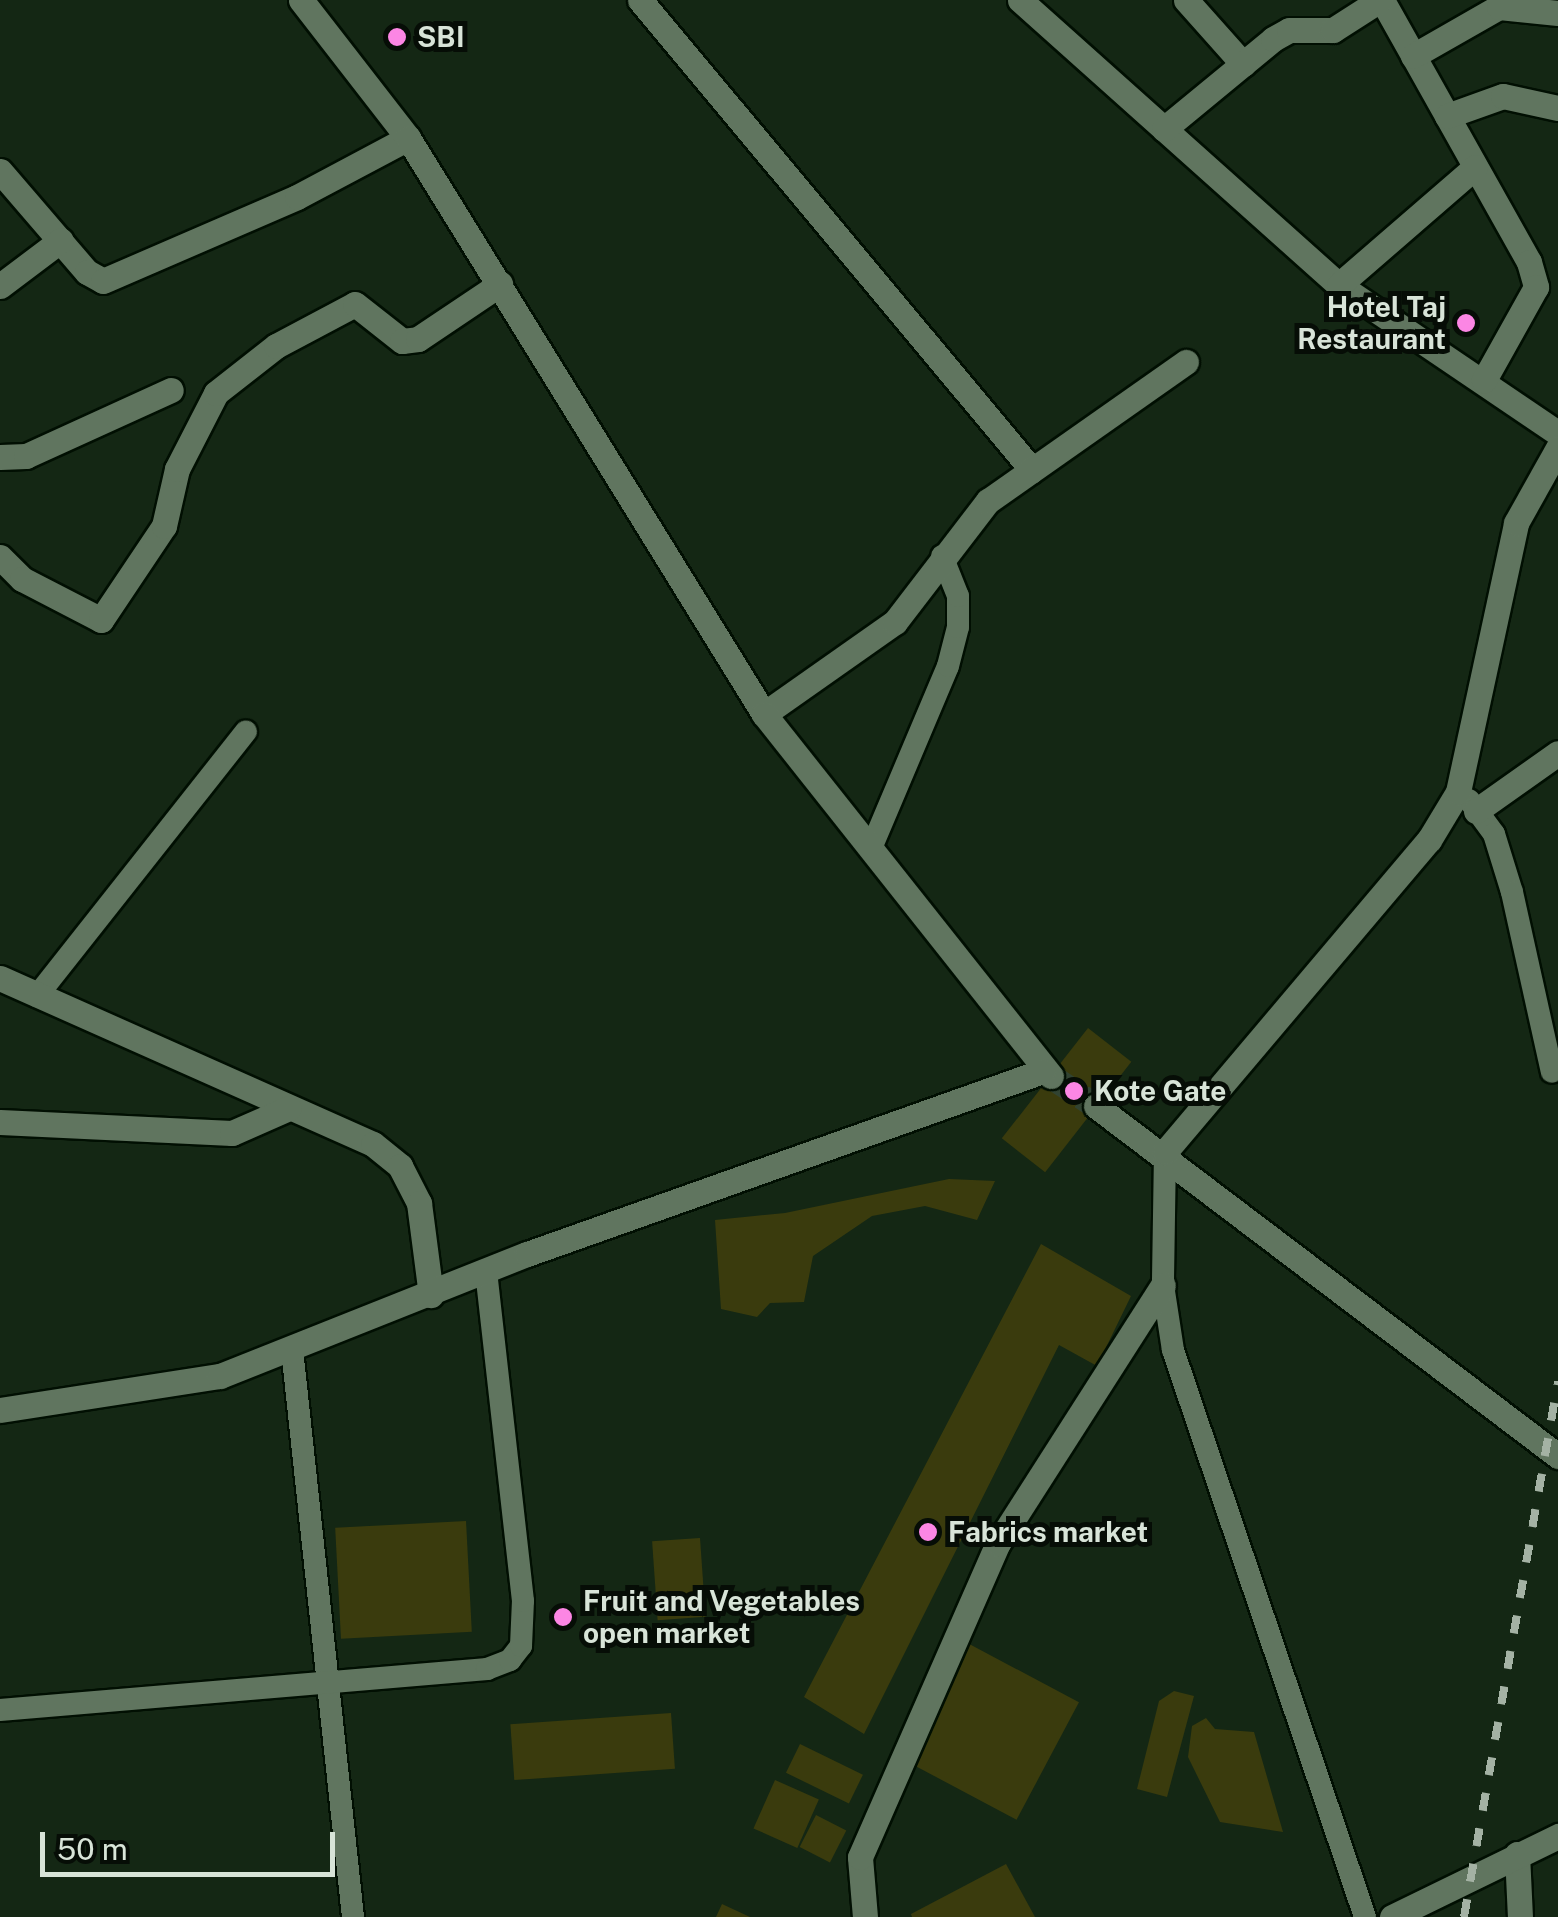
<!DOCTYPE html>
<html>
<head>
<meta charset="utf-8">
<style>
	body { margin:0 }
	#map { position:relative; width:1558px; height:1917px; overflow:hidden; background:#142714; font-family:"Public Sans",sans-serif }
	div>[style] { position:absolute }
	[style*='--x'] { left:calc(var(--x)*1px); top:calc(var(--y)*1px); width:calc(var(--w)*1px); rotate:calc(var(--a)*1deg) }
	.building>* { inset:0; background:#3a3b0d; transform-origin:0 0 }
	.tertiary-tunnel>* { height:25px; margin-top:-12.5px; transform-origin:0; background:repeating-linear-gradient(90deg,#314331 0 25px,transparent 0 37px) }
	.roads { filter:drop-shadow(2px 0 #010f02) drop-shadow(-2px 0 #010f02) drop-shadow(0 2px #010f02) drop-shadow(0 -2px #010f02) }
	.service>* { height:22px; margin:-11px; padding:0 11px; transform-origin:11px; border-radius:11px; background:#60755f }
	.pedestrian>* { height:25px; margin:-12.5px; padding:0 12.5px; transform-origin:12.5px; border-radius:12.5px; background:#60755f }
	.minor>* { height:25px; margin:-12.5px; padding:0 12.5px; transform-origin:12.5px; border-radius:12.5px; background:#60755f }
	.tertiary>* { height:25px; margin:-12.5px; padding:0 12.5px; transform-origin:12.5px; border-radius:12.5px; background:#60755f }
	.rail>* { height:8px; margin-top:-4px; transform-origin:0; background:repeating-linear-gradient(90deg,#a4b2a4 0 18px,transparent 0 36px) }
	.dots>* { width:28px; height:28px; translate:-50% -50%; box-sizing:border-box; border:5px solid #060d06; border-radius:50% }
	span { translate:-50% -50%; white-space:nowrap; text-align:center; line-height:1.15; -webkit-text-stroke:10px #060d06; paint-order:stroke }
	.poi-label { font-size:28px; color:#d8e4d8; font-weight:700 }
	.left { translate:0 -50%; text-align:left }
	.right { translate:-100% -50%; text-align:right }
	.scale { position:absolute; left:40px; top:1832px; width:295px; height:45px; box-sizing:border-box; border:5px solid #d8e4d8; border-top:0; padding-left:12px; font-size:30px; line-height:35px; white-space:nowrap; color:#d8e4d8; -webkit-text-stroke:8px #060d06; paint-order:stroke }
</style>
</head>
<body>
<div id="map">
	<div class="building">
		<i style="left:1088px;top:1028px;width:55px;height:140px;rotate:38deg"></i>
		<i style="clip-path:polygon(949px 1179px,995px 1181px,977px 1220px,925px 1206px,872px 1216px,813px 1256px,804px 1302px,770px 1303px,757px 1317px,721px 1309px,715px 1220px,785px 1213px)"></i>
		<i style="clip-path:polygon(1041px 1244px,1131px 1296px,1097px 1366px,1059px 1345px,864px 1734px,804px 1697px)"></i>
		<i style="left:466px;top:1521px;width:111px;height:131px;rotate:87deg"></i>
		<i style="left:700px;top:1538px;width:79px;height:48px;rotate:86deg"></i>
		<i style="left:958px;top:1638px;width:137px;height:133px;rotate:28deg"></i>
		<i style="clip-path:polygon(1174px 1691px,1194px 1696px,1167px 1797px,1137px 1789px,1159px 1701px)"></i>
		<i style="left:671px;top:1713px;width:56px;height:161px;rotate:86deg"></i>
		<i style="clip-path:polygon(1206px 1718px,1215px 1729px,1254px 1732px,1283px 1832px,1220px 1822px,1188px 1757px,1192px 1726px)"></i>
		<i style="left:800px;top:1744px;width:70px;height:32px;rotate:26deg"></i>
		<i style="left:775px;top:1780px;width:48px;height:53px;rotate:24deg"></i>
		<i style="left:816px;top:1815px;width:34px;height:36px;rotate:27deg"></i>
		<i style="clip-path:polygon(1006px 1864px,1035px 1917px,912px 1917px,911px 1914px)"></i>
		<i style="clip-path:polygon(722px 1904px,750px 1917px,716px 1917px)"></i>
	</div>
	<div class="tertiary-tunnel">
		<i style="--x:1051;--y:1076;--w:54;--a:33.7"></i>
	</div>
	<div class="roads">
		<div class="service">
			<i style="--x:1469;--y:800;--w:42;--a:53.7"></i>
			<i style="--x:1494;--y:834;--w:61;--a:72.8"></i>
			<i style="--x:1512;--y:892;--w:184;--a:77.5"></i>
			<i style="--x:872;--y:846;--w:195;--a:-67.1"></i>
			<i style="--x:948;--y:666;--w:40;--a:-75.6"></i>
			<i style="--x:958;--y:627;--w:31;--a:-90"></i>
			<i style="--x:958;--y:596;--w:43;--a:-111.8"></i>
			<i style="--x:37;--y:996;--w:337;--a:-51.7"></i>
			<i style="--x:1165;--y:1152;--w:133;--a:90.9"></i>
			<i style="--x:1163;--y:1285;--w:66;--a:81.3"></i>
			<i style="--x:1173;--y:1350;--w:599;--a:71.29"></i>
			<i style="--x:292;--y:1349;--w:571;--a:83.87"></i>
			<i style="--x:0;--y:1710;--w:489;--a:-4.8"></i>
			<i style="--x:487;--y:1669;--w:25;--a:-21"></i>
			<i style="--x:510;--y:1660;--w:18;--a:-52"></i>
			<i style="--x:521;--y:1646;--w:45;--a:-87.5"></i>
			<i style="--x:523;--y:1601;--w:331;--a:-96.4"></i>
		</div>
		<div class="pedestrian">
			<i style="--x:865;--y:1917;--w:60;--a:-94.8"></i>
			<i style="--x:860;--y:1857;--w:343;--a:-66.3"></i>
			<i style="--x:998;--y:1543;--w:306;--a:-57.4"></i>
		</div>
		<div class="minor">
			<i style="--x:640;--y:0;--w:612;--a:50.17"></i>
			<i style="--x:1020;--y:0;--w:428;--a:41.8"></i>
			<i style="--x:1339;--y:285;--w:264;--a:34.1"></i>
			<i style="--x:1186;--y:0;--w:86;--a:48.3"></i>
			<i style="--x:1382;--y:0;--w:300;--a:60.7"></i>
			<i style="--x:1529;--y:262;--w:26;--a:74"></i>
			<i style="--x:1536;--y:287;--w:107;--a:119.2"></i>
			<i style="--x:1413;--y:56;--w:99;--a:-29.7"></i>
			<i style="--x:1499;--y:7;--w:59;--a:5.8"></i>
			<i style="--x:1447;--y:116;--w:59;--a:-19.7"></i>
			<i style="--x:1503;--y:96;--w:56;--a:12.3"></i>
			<i style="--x:1164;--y:129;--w:141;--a:-39.5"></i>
			<i style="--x:1273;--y:39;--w:18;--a:-29"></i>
			<i style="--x:1289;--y:30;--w:44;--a:0"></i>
			<i style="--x:1333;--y:30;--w:56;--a:-32.6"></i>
			<i style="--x:0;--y:171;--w:133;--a:49.3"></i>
			<i style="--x:87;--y:272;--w:18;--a:29"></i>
			<i style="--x:103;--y:281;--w:211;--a:-23.4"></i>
			<i style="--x:297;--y:197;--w:126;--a:-28"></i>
			<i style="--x:1339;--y:285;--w:180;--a:-40.9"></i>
			<i style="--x:0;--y:286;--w:76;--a:-37"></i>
			<i style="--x:0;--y:457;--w:26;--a:-2"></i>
			<i style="--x:26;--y:456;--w:159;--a:-24.5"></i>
			<i style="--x:0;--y:557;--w:31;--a:45"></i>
			<i style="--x:22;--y:579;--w:89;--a:27.4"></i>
			<i style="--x:101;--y:620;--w:113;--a:-56.2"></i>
			<i style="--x:164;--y:526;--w:58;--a:-77.2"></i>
			<i style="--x:177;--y:469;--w:85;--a:-62.8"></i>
			<i style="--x:216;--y:393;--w:76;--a:-38.1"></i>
			<i style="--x:276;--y:346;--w:89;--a:-28"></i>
			<i style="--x:355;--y:304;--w:60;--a:38.2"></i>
			<i style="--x:402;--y:341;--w:16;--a:-7"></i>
			<i style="--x:418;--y:339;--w:99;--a:-33.9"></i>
			<i style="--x:764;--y:714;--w:160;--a:-35.1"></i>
			<i style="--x:895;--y:622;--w:153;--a:-52.5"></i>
			<i style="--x:988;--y:501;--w:242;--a:-35.1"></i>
			<i style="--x:1476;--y:811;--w:100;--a:-35.3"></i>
			<i style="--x:0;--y:978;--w:408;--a:24"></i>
			<i style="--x:373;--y:1144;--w:35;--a:39"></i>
			<i style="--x:400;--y:1166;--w:42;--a:62.8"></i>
			<i style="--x:419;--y:1203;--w:93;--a:82.6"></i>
			<i style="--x:0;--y:1122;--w:232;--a:2.7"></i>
			<i style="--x:232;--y:1133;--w:62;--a:-23.7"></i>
			<i style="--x:1517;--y:1854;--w:63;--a:87.3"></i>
		</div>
		<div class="tertiary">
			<i style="--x:301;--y:0;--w:175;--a:52.2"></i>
			<i style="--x:408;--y:138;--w:677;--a:58.28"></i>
			<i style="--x:764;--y:714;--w:462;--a:51.6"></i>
			<i style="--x:1096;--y:1106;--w:580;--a:37.15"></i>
			<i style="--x:1165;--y:1152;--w:409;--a:-49.8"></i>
			<i style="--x:1429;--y:840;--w:56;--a:-58.9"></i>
			<i style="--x:1458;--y:792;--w:275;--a:-77.8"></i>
			<i style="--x:1516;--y:523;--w:86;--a:-60.8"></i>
			<i style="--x:0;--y:1410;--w:223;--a:-8.8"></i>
			<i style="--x:220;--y:1376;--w:330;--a:-21.7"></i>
			<i style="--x:527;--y:1254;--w:547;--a:-19.53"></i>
			<i style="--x:1392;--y:1917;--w:185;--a:-26"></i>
		</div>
	</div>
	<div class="rail">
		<i style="--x:1464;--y:1917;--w:544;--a:-80.05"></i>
	</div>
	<div class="dots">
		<i style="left:397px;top:37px;background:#fc86e4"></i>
		<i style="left:1466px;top:323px;background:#fc86e4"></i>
		<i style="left:1074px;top:1091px;background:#fc86e4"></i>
		<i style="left:928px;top:1532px;background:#fc86e4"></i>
		<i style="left:563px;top:1617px;background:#fc86e4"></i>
	</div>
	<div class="poi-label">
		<span class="left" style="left:417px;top:37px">SBI</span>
		<span class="right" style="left:1446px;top:323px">Hotel Taj<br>Restaurant</span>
		<span class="left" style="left:1094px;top:1091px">Kote Gate</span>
		<span class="left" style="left:948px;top:1532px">Fabrics market</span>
		<span class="left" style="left:583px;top:1617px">Fruit and Vegetables<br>open market</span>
	</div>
	<div class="scale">50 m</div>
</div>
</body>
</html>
